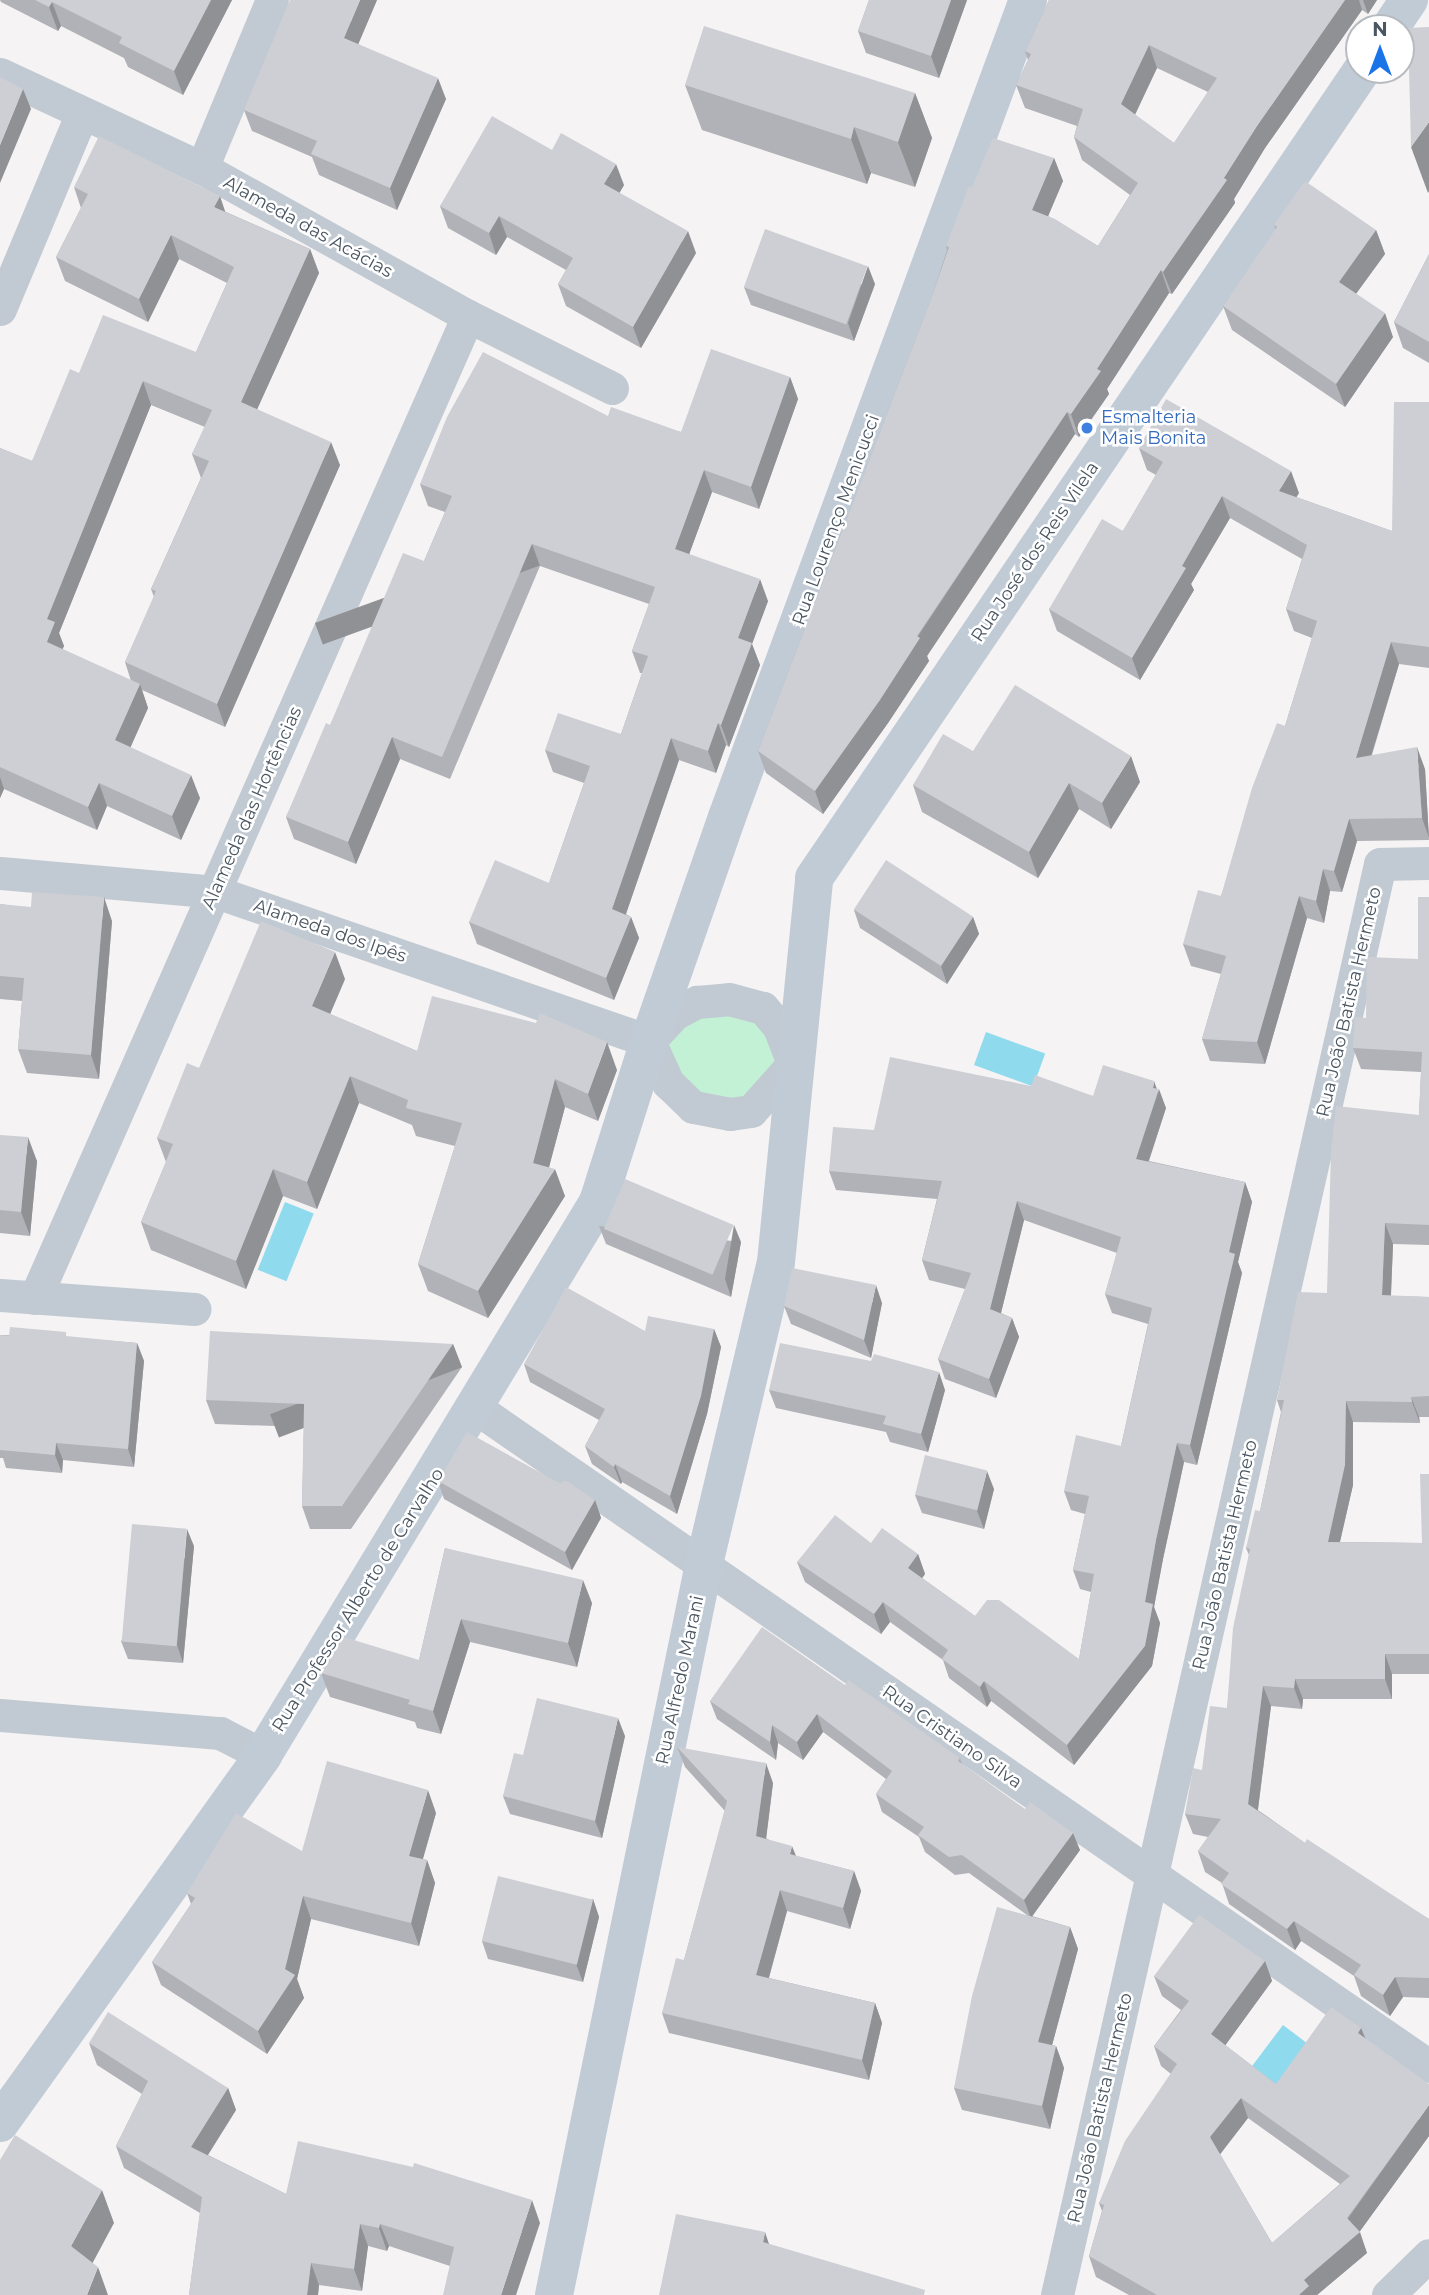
<!DOCTYPE html>
<html>
<head>
<meta charset="utf-8">
<style>
	body { margin:0 }
	#map { position:relative; width:1429px; height:2295px; overflow:hidden; background:#f5f3f3; font-family:Montserrat,sans-serif }
	div>[style] { position:absolute }
	[style*='--x'] { left:calc(var(--x)*1px); top:calc(var(--y)*1px); width:calc(var(--w)*1px); rotate:calc(var(--a)*1deg) }
	.green>* { inset:0; background:#c3f1d5 }
	.water>* { inset:0; background:#90daee; transform-origin:0 0 }
	.minor>* { height:33px; margin:-16.5px; padding:0 16.5px; transform-origin:16.5px; border-radius:16.5px; background:#c1cad2 }
	.secondary>* { height:38px; margin:-19px; padding:0 19px; transform-origin:19px; border-radius:19px; background:#c1cbd6 }
	.wall>* { inset:0; background:#b0b2b7 }
	.shaded-wall>* { inset:0; background:#909195; transform-origin:0 0 }
	.building>* { inset:0; background:#cdcfd5; transform-origin:0 0 }
	.dots>* { width:19px; height:19px; translate:-50% -50%; box-sizing:border-box; border:4px solid #fff; border-radius:50% }
	span { translate:-50% -50%; white-space:nowrap; text-align:center; line-height:1.15; -webkit-text-stroke:5px #fff; paint-order:stroke }
	.street-label { font-size:18px; color:#4a5661 }
	.shop-label { font-size:18px; color:#366cbe }
	.left { translate:0 -50%; text-align:left }
	.north { position:absolute; left:1345px; top:14px; width:70px; height:70px; box-sizing:border-box; background:#fff; border:2px solid #b7bbc0; border-radius:50%; rotate:0deg; font-size:19px; font-weight:700; line-height:28px; text-align:center; color:#4a5661 }
	.north::after { content:''; display:block; margin:auto; width:24px; height:32px; background:#1a73e8; clip-path:polygon(50% 0,100% 100%,50% 72%,0 100%) }
</style>
</head>
<body>
<div id="map">
	<div class="green">
		<i style="clip-path:polygon(725px 1009px,762px 1016px,780px 1046px,771px 1073px,742px 1107px,676px 1085px,666px 1039px,693px 1019px)"></i>
	</div>
	<div class="water">
		<i style="left:986px;top:1032px;width:63px;height:35px;rotate:20deg"></i>
		<i style="left:285px;top:1202px;width:31px;height:73px;rotate:22deg"></i>
		<i style="left:1283px;top:2025px;width:31px;height:56px;rotate:37deg"></i>
	</div>
	<div class="minor">
		<i style="--x:0;--y:74;--w:223;--a:25"></i>
		<i style="--x:202;--y:168;--w:304;--a:29.1"></i>
		<i style="--x:468;--y:316;--w:161;--a:26.6"></i>
		<i style="--x:202;--y:168;--w:182;--a:-67.4"></i>
		<i style="--x:0;--y:309;--w:212;--a:-67.3"></i>
		<i style="--x:0;--y:873;--w:217;--a:5"></i>
		<i style="--x:216;--y:892;--w:458;--a:19"></i>
		<i style="--x:729;--y:999;--w:35;--a:15"></i>
		<i style="--x:763;--y:1008;--w:25;--a:50"></i>
		<i style="--x:779;--y:1027;--w:40;--a:69"></i>
		<i style="--x:793;--y:1064;--w:63;--a:131.8"></i>
		<i style="--x:751;--y:1111;--w:21;--a:172"></i>
		<i style="--x:730;--y:1114;--w:38;--a:-169"></i>
		<i style="--x:693;--y:1107;--w:35;--a:-136"></i>
		<i style="--x:668;--y:1083;--w:46;--a:-114.3"></i>
		<i style="--x:649;--y:1041;--w:37;--a:-47"></i>
		<i style="--x:674;--y:1014;--w:26;--a:-28"></i>
		<i style="--x:697;--y:1002;--w:32;--a:-5"></i>
		<i style="--x:0;--y:1295;--w:195;--a:4.1"></i>
		<i style="--x:35;--y:1298;--w:1073;--a:-66.21"></i>
		<i style="--x:476;--y:1408;--w:1158;--a:34.62"></i>
		<i style="--x:0;--y:1715;--w:221;--a:4.7"></i>
		<i style="--x:220;--y:1733;--w:48;--a:27.1"></i>
		<i style="--x:1057;--y:2295;--w:1467;--a:-77.28"></i>
		<i style="--x:1380;--y:864;--w:49;--a:-1.2"></i>
		<i style="--x:1388;--y:2295;--w:57;--a:-44.3"></i>
	</div>
	<div class="secondary">
		<i style="--x:1390;--y:28;--w:34;--a:-56"></i>
		<i style="--x:0;--y:2123;--w:452;--a:-54.4"></i>
		<i style="--x:263;--y:1755;--w:647;--a:-58.79"></i>
		<i style="--x:598;--y:1202;--w:169;--a:-72.4"></i>
		<i style="--x:649;--y:1041;--w:237;--a:-70.8"></i>
		<i style="--x:727;--y:817;--w:871;--a:-69.78"></i>
		<i style="--x:554;--y:2295;--w:746;--a:-78.4"></i>
		<i style="--x:704;--y:1564;--w:310;--a:-76.6"></i>
		<i style="--x:776;--y:1262;--w:386;--a:-84.3"></i>
		<i style="--x:814;--y:878;--w:976;--a:-55.85"></i>
	</div>
	<div class="wall">
		<i style="clip-path:polygon(0 0,232px 0,183px 95px,128px 67px,124px 58px,61px 26px,58px 31px,1px 2px)"></i>
		<i style="clip-path:polygon(377px 0,358px 44px,446px 99px,397px 210px,319px 175px,312px 157px,252px 131px,244px 110px)"></i>
		<i style="clip-path:polygon(869px 0,967px 0,939px 78px,866px 53px,858px 31px)"></i>
		<i style="clip-path:polygon(evenodd,1049px 0,1377px 0,1368px 14px,1362px 10px,1265px 148px,1234px 199px,1235px 203px,1172px 294px,1169px 293px,1107px 389px,1109px 394px,1079px 437px,1075px 434px,927px 656px,929px 661px,888px 723px,823px 814px,766px 773px,758px 751px,932px 296px,947px 250px,946px 246px,972px 187px,1054px 158px,1063px 181px,1048px 216px,1098px 246px,1130px 195px,1082px 160px,1074px 137px,1077px 126px,1025px 108px,1016px 85px,1028px 60px,1025px 51px,1049px 0,1157px 68px,1208px 92px,1174px 143px,1135px 115px,1157px 68px)"></i>
		<i style="clip-path:polygon(685px 85px,915px 93px,932px 138px,915px 187px,871px 173px,867px 184px,702px 130px)"></i>
		<i style="clip-path:polygon(552px 150px,624px 185px,619px 193px,696px 253px,641px 348px,566px 306px,558px 284px,566px 270px,507px 237px,496px 255px,448px 228px,440px 206px)"></i>
		<i style="clip-path:polygon(evenodd,74px 187px,226px 212px,310px 249px,319px 273px,257px 409px,340px 465px,225px 727px,142px 690px,148px 708px,130px 748px,200px 798px,181px 840px,107px 806px,97px 830px,4px 789px,0 798px,0 448px,32px 461px,79px 373px,196px 352px,227px 283px,179px 259px,148px 322px,65px 281px,56px 257px,81px 208px,74px 187px,151px 405px,205px 427px,192px 454px,201px 478px,151px 589px,154px 597px,125px 662px,131px 681px,62px 649px,64px 646px,59px 633px,151px 405px)"></i>
		<i style="clip-path:polygon(1274px 225px,1376px 230px,1385px 254px,1356px 294px,1393px 337px,1345px 407px,1232px 330px,1223px 306px,1276px 230px)"></i>
		<i style="clip-path:polygon(1429px 254px,1429px 363px,1403px 348px,1394px 322px)"></i>
		<i style="clip-path:polygon(875px 284px,854px 341px,751px 305px,744px 287px)"></i>
		<i style="clip-path:polygon(790px 377px,798px 399px,759px 509px,712px 492px,689px 554px,768px 601px,752px 644px,760px 665px,729px 747px,726px 745px,716px 773px,679px 760px,626px 914px,631px 917px,639px 938px,614px 1000px,477px 944px,469px 922px,549px 883px,584px 783px,553px 772px,545px 750px,621px 734px,642px 673px,640px 673px,632px 651px,649px 604px,540px 566px,450px 779px,400px 759px,356px 864px,294px 839px,286px 817px,330px 725px,424px 561px,445px 512px,428px 506px,420px 484px,608px 416px,681px 432px)"></i>
		<i style="clip-path:polygon(1429px 402px,1429px 668px,1399px 664px,1372px 755px,1425px 769px,1429px 840px,1357px 841px,1342px 892px,1330px 891px,1324px 923px,1307px 918px,1265px 1064px,1210px 1061px,1202px 1039px,1221px 974px,1191px 966px,1183px 944px,1221px 896px,1285px 726px,1312px 638px,1294px 631px,1286px 609px,1302px 559px,1230px 518px,1191px 584px,1194px 590px,1140px 680px,1057px 631px,1049px 609px,1123px 531px,1156px 475px,1147px 470px,1139px 448px,1299px 493px,1296px 497px,1392px 531px)"></i>
		<i style="clip-path:polygon(973px 751px,1140px 782px,1111px 829px,1079px 809px,1038px 878px,922px 812px,913px 785px)"></i>
		<i style="clip-path:polygon(1429px 897px,1429px 1245px,1393px 1244px,1391px 1296px,1429px 1297px,1429px 1417px,1419px 1417px,1420px 1423px,1353px 1422px,1353px 1485px,1340px 1542px,1422px 1543px,1429px 1474px,1429px 1674px,1392px 1674px,1392px 1699px,1303px 1699px,1302px 1709px,1271px 1706px,1258px 1810px,1305px 1843px,1429px 1919px,1429px 1998px,1403px 1997px,1390px 2016px,1361px 1996px,1354px 1976px,1301px 1941px,1295px 1950px,1229px 1904px,1222px 1883px,1205px 1872px,1198px 1851px,1208px 1837px,1193px 1834px,1185px 1814px,1227px 1708px,1249px 1555px,1246px 1548px,1260px 1511px,1281px 1412px,1277px 1400px,1327px 1293px,1419px 1115px,1421px 1072px,1361px 1069px,1353px 1048px,1366px 1018px,1418px 959px)"></i>
		<i style="clip-path:polygon(0 904px,112px 921px,99px 1079px,27px 1073px,18px 1049px,22px 1001px,0 999px)"></i>
		<i style="clip-path:polygon(854px 910px,973px 917px,979px 934px,947px 984px,860px 928px)"></i>
		<i style="clip-path:polygon(345px 979px,330px 1014px,417px 1051px,617px 1070px,598px 1121px,565px 1107px,549px 1167px,565px 1196px,488px 1318px,428px 1291px,418px 1264px,455px 1146px,416px 1136px,412px 1125px,359px 1103px,317px 1209px,283px 1196px,246px 1289px,151px 1250px,141px 1222px,166px 1162px,157px 1138px,199px 1068px)"></i>
		<i style="clip-path:polygon(1031px 1086px,1093px 1096px,1156px 1089px,1166px 1108px,1149px 1161px,1245px 1182px,1252px 1202px,1238px 1262px,1242px 1273px,1197px 1465px,1184px 1462px,1163px 1559px,1154px 1607px,1160px 1623px,1152px 1666px,1074px 1765px,991px 1701px,987px 1707px,949px 1678px,943px 1660px,890px 1622px,881px 1634px,805px 1582px,797px 1562px,871px 1543px,918px 1554px,925px 1574px,922px 1578px,975px 1616px,1079px 1659px,1091px 1592px,1080px 1589px,1073px 1570px,1085px 1514px,1071px 1510px,1064px 1491px,1121px 1446px,1148px 1324px,1112px 1313px,1105px 1294px,1117px 1253px,1024px 1220px,1001px 1313px,1012px 1318px,1019px 1337px,996px 1398px,945px 1379px,938px 1359px,965px 1289px,929px 1280px,922px 1260px,937px 1199px,836px 1190px,829px 1171px,874px 1130px)"></i>
		<i style="clip-path:polygon(0 1135px,37px 1161px,30px 1236px,0 1233px)"></i>
		<i style="clip-path:polygon(599px 1226px,741px 1242px,731px 1297px,606px 1244px)"></i>
		<i style="clip-path:polygon(882px 1303px,871px 1358px,791px 1324px,784px 1306px)"></i>
		<i style="clip-path:polygon(714px 1329px,721px 1347px,707px 1414px,677px 1514px,622px 1482px,621px 1484px,592px 1464px,585px 1446px,599px 1420px,530px 1382px,524px 1364px,645px 1331px)"></i>
		<i style="clip-path:polygon(0 1335px,67px 1337px,137px 1343px,144px 1361px,134px 1467px,63px 1460px,62px 1473px,6px 1468px,3px 1458px,0 1458px)"></i>
		<i style="clip-path:polygon(453px 1344px,462px 1367px,351px 1529px,310px 1529px,302px 1506px,304px 1427px,215px 1424px,206px 1400px)"></i>
		<i style="clip-path:polygon(769px 1390px,945px 1390px,928px 1452px,890px 1442px,886px 1432px,776px 1408px)"></i>
		<i style="clip-path:polygon(438px 1481px,561px 1484px,595px 1500px,601px 1518px,572px 1570px,444px 1499px)"></i>
		<i style="clip-path:polygon(994px 1489px,984px 1529px,922px 1513px,915px 1495px)"></i>
		<i style="clip-path:polygon(194px 1546px,183px 1663px,128px 1659px,121px 1641px)"></i>
		<i style="clip-path:polygon(445px 1548px,592px 1603px,577px 1667px,470px 1642px,441px 1734px,417px 1728px,415px 1722px,330px 1697px,321px 1673px,419px 1660px)"></i>
		<i style="clip-path:polygon(845px 1685px,960px 1758px,962px 1764px,1080px 1850px,1032px 1916px,1070px 1927px,1078px 1949px,1052px 2045px,1056px 2046px,1064px 2068px,1050px 2129px,962px 2110px,954px 2088px,1027px 1915px,969px 1873px,955px 1875px,925px 1852px,919px 1837px,882px 1812px,876px 1794px,886px 1779px,823px 1732px,803px 1760px,778px 1743px,776px 1760px,717px 1719px,710px 1701px)"></i>
		<i style="clip-path:polygon(625px 1736px,602px 1838px,510px 1814px,503px 1796px,523px 1755px)"></i>
		<i style="clip-path:polygon(677px 1747px,773px 1783px,766px 1838px,796px 1856px,854px 1871px,861px 1891px,850px 1929px,787px 1911px,769px 1978px,875px 2003px,882px 2023px,869px 2080px,669px 2033px,662px 2013px,684px 1960px,725px 1811px,685px 1767px)"></i>
		<i style="clip-path:polygon(436px 1813px,423px 1859px,427px 1860px,435px 1883px,419px 1946px,311px 1919px,297px 1979px,304px 1998px,267px 2054px,161px 1985px,152px 1962px,191px 1904px,187px 1893px,302px 1851px)"></i>
		<i style="clip-path:polygon(593px 1899px,599px 1917px,583px 1982px,488px 1959px,482px 1941px)"></i>
		<i style="clip-path:polygon(evenodd,1265px 1961px,1272px 1981px,1225px 2045px,1276px 2084px,1361px 2028px,1366px 2039px,1429px 2136px,1359px 2232px,1367px 2253px,1317px 2295px,1129px 2295px,1096px 2277px,1089px 2256px,1102px 2211px,1099px 2203px,1171px 2074px,1161px 2066px,1154px 2046px,1181px 2010px,1162px 1996px,1154px 1976px,1265px 1961px,1248px 2118px,1340px 2184px,1272px 2243px,1220px 2154px,1248px 2118px)"></i>
		<i style="clip-path:polygon(89px 2043px,228px 2088px,236px 2110px,208px 2155px,286px 2194px,540px 2223px,450px 2266px,389px 2246px,387px 2251px,368px 2246px,362px 2291px,319px 2285px,318px 2295px,189px 2295px,200px 2213px,124px 2168px,116px 2146px,142px 2094px,97px 2065px)"></i>
	</div>
	<div class="shaded-wall">
		<i style="clip-path:polygon(211px 0,232px 0,183px 95px,174px 71px)"></i>
		<i style="clip-path:polygon(360px 0,377px 0,352px 59px,344px 38px)"></i>
		<i style="clip-path:polygon(951px 0,967px 0,939px 78px,931px 56px)"></i>
		<i style="clip-path:polygon(1345px 0,1359px 0,1362px 10px,1265px 148px,1234px 199px,1235px 203px,1172px 294px,1163px 272px,1257px 126px)"></i>
		<i style="clip-path:polygon(1363px 0,1377px 0,1368px 14px)"></i>
		<i style="clip-path:polygon(52px 2px,61px 26px,58px 31px,49px 7px)"></i>
		<i style="clip-path:polygon(1149px 45px,1157px 68px,1129px 127px,1121px 104px)"></i>
		<i style="clip-path:polygon(438px 78px,446px 99px,397px 210px,390px 188px)"></i>
		<i style="clip-path:polygon(23px 89px,31px 109px,0 183px,0 145px)"></i>
		<i style="clip-path:polygon(915px 93px,932px 138px,915px 187px,898px 142px)"></i>
		<i style="clip-path:polygon(1429px 122px,1429px 191px,1428px 193px,1411px 147px)"></i>
		<i style="clip-path:polygon(854px 127px,871px 173px,867px 184px,851px 139px)"></i>
		<i style="clip-path:polygon(1054px 158px,1063px 181px,1041px 233px,1032px 210px)"></i>
		<i style="clip-path:polygon(616px 164px,624px 185px,612px 206px,604px 184px)"></i>
		<i style="clip-path:polygon(220px 196px,228px 220px,214px 207px)"></i>
		<i style="clip-path:polygon(499px 216px,507px 237px,496px 255px,489px 233px)"></i>
		<i style="clip-path:polygon(1376px 230px,1385px 254px,1347px 306px,1339px 282px)"></i>
		<i style="clip-path:polygon(688px 231px,696px 253px,641px 348px,633px 327px)"></i>
		<i style="clip-path:polygon(171px 235px,179px 259px,148px 322px,139px 299px)"></i>
		<i style="clip-path:polygon(310px 249px,319px 273px,250px 425px,241px 402px)"></i>
		<i style="clip-path:polygon(868px 266px,875px 284px,854px 341px,848px 323px)"></i>
		<i style="clip-path:polygon(1161px 270px,1169px 293px,1107px 389px,1109px 394px,1079px 437px,1071px 414px,1097px 369px)"></i>
		<i style="clip-path:polygon(1385px 313px,1393px 337px,1345px 407px,1336px 384px)"></i>
		<i style="clip-path:polygon(790px 377px,798px 399px,759px 509px,751px 487px)"></i>
		<i style="clip-path:polygon(143px 381px,151px 405px,59px 633px,64px 646px,55px 666px,47px 642px,47px 619px)"></i>
		<i style="clip-path:polygon(1067px 412px,1075px 434px,927px 656px,929px 661px,888px 723px,823px 814px,815px 791px)"></i>
		<i style="clip-path:polygon(331px 442px,340px 465px,225px 727px,217px 704px)"></i>
		<i style="clip-path:polygon(704px 470px,712px 492px,683px 571px,675px 549px)"></i>
		<i style="clip-path:polygon(1291px 471px,1299px 493px,1287px 512px,1279px 491px)"></i>
		<i style="clip-path:polygon(1222px 496px,1230px 518px,1191px 584px,1194px 590px,1140px 680px,1132px 658px,1182px 566px)"></i>
		<i style="left:532px;top:544px;width:23px;height:231px;rotate:70deg"></i>
		<i style="clip-path:polygon(760px 579px,768px 601px,752px 644px,760px 665px,729px 747px,721px 725px,738px 638px)"></i>
		<i style="clip-path:polygon(1391px 642px,1399px 664px,1364px 779px,1356px 758px)"></i>
		<i style="clip-path:polygon(140px 684px,148px 708px,123px 764px,115px 740px)"></i>
		<i style="clip-path:polygon(718px 723px,726px 745px,716px 773px,708px 751px)"></i>
		<i style="clip-path:polygon(392px 737px,400px 759px,356px 864px,348px 842px)"></i>
		<i style="clip-path:polygon(671px 738px,679px 760px,620px 931px,612px 909px)"></i>
		<i style="clip-path:polygon(1417px 747px,1425px 769px,1429px 838px,1422px 818px)"></i>
		<i style="clip-path:polygon(1131px 756px,1140px 782px,1111px 829px,1102px 803px)"></i>
		<i style="clip-path:polygon(191px 775px,200px 798px,181px 840px,172px 816px)"></i>
		<i style="clip-path:polygon(0 777px,4px 789px,0 798px)"></i>
		<i style="clip-path:polygon(99px 783px,107px 806px,97px 830px,88px 807px)"></i>
		<i style="clip-path:polygon(1069px 783px,1079px 809px,1038px 878px,1029px 852px)"></i>
		<i style="clip-path:polygon(1349px 819px,1357px 841px,1342px 892px,1334px 871px)"></i>
		<i style="clip-path:polygon(1323px 869px,1330px 891px,1324px 923px,1316px 901px)"></i>
		<i style="clip-path:polygon(1299px 896px,1307px 918px,1265px 1064px,1257px 1042px)"></i>
		<i style="clip-path:polygon(104px 897px,112px 921px,99px 1079px,91px 1055px)"></i>
		<i style="clip-path:polygon(631px 917px,639px 938px,614px 1000px,606px 978px)"></i>
		<i style="clip-path:polygon(973px 917px,979px 934px,947px 984px,941px 966px)"></i>
		<i style="clip-path:polygon(335px 952px,345px 979px,322px 1033px,312px 1006px)"></i>
		<i style="clip-path:polygon(607px 1042px,617px 1070px,598px 1121px,588px 1094px)"></i>
		<i style="clip-path:polygon(350px 1076px,359px 1103px,317px 1209px,307px 1182px)"></i>
		<i style="clip-path:polygon(555px 1079px,565px 1107px,544px 1186px,555px 1169px,565px 1196px,488px 1318px,478px 1291px,533px 1163px)"></i>
		<i style="clip-path:polygon(1154px 1081px,1158px 1092px,1159px 1089px,1166px 1108px,1143px 1178px,1136px 1159px,1153px 1088px)"></i>
		<i style="clip-path:polygon(28px 1137px,37px 1161px,30px 1236px,21px 1212px)"></i>
		<i style="clip-path:polygon(273px 1169px,283px 1196px,246px 1289px,236px 1261px)"></i>
		<i style="clip-path:polygon(1245px 1182px,1252px 1202px,1238px 1262px,1242px 1273px,1197px 1465px,1190px 1445px,1229px 1252px)"></i>
		<i style="clip-path:polygon(1017px 1201px,1024px 1220px,997px 1329px,990px 1309px)"></i>
		<i style="clip-path:polygon(1385px 1223px,1393px 1244px,1390px 1316px,1382px 1295px)"></i>
		<i style="clip-path:polygon(734px 1225px,741px 1242px,731px 1297px,725px 1279px)"></i>
		<i style="clip-path:polygon(876px 1285px,882px 1303px,871px 1358px,864px 1340px)"></i>
		<i style="clip-path:polygon(1012px 1318px,1019px 1337px,996px 1398px,989px 1379px)"></i>
		<i style="clip-path:polygon(714px 1329px,721px 1347px,707px 1414px,677px 1514px,670px 1496px)"></i>
		<i style="clip-path:polygon(137px 1343px,144px 1361px,134px 1467px,128px 1449px)"></i>
		<i style="left:453px;top:1344px;width:25px;height:196px;rotate:69deg"></i>
		<i style="clip-path:polygon(939px 1372px,945px 1390px,928px 1452px,921px 1434px)"></i>
		<i style="clip-path:polygon(1411px 1397px,1419px 1417px,1420px 1423px,1412px 1402px)"></i>
		<i style="clip-path:polygon(1346px 1401px,1353px 1422px,1353px 1485px,1335px 1563px,1328px 1542px)"></i>
		<i style="clip-path:polygon(56px 1443px,63px 1460px,62px 1473px,55px 1455px)"></i>
		<i style="clip-path:polygon(1177px 1443px,1184px 1462px,1163px 1559px,1154px 1607px,1160px 1623px,1152px 1666px,1074px 1765px,1067px 1745px,1145px 1602px,1156px 1540px)"></i>
		<i style="clip-path:polygon(615px 1464px,622px 1482px,621px 1484px,614px 1467px)"></i>
		<i style="clip-path:polygon(987px 1471px,994px 1489px,984px 1529px,977px 1511px)"></i>
		<i style="clip-path:polygon(595px 1500px,601px 1518px,572px 1570px,565px 1552px)"></i>
		<i style="clip-path:polygon(187px 1529px,194px 1546px,183px 1663px,177px 1645px)"></i>
		<i style="clip-path:polygon(918px 1554px,925px 1574px,915px 1588px,908px 1568px)"></i>
		<i style="clip-path:polygon(583px 1580px,592px 1603px,577px 1667px,568px 1643px)"></i>
		<i style="clip-path:polygon(883px 1602px,890px 1622px,881px 1634px,874px 1614px)"></i>
		<i style="clip-path:polygon(461px 1619px,470px 1642px,441px 1734px,433px 1711px)"></i>
		<i style="clip-path:polygon(1385px 1654px,1392px 1674px,1392px 1699px,1385px 1679px)"></i>
		<i style="clip-path:polygon(1295px 1679px,1303px 1699px,1302px 1709px,1294px 1688px)"></i>
		<i style="clip-path:polygon(984px 1681px,991px 1701px,987px 1707px,980px 1687px)"></i>
		<i style="clip-path:polygon(1263px 1686px,1271px 1706px,1256px 1824px,1248px 1804px)"></i>
		<i style="clip-path:polygon(817px 1714px,823px 1732px,803px 1760px,797px 1742px)"></i>
		<i style="clip-path:polygon(618px 1718px,625px 1736px,602px 1838px,595px 1821px)"></i>
		<i style="clip-path:polygon(772px 1725px,778px 1743px,776px 1760px,770px 1742px)"></i>
		<i style="clip-path:polygon(766px 1763px,773px 1783px,764px 1856px,756px 1836px)"></i>
		<i style="clip-path:polygon(428px 1790px,436px 1813px,417px 1879px,409px 1856px)"></i>
		<i style="clip-path:polygon(1073px 1833px,1080px 1850px,1031px 1918px,1024px 1900px)"></i>
		<i style="clip-path:polygon(792px 1846px,800px 1866px,790px 1854px)"></i>
		<i style="clip-path:polygon(427px 1860px,435px 1883px,419px 1946px,411px 1923px)"></i>
		<i style="clip-path:polygon(854px 1871px,861px 1891px,850px 1929px,843px 1908px)"></i>
		<i style="clip-path:polygon(780px 1890px,787px 1911px,764px 1995px,756px 1975px)"></i>
		<i style="clip-path:polygon(303px 1896px,311px 1919px,297px 1979px,304px 1998px,267px 2054px,258px 2031px,285px 1969px)"></i>
		<i style="clip-path:polygon(593px 1899px,599px 1917px,583px 1982px,576px 1964px)"></i>
		<i style="clip-path:polygon(1294px 1921px,1301px 1941px,1295px 1950px,1287px 1929px)"></i>
		<i style="clip-path:polygon(1070px 1927px,1078px 1949px,1047px 2064px,1038px 2042px)"></i>
		<i style="clip-path:polygon(1265px 1961px,1272px 1981px,1219px 2054px,1211px 2034px)"></i>
		<i style="clip-path:polygon(1395px 1977px,1403px 1997px,1390px 2016px,1383px 1995px)"></i>
		<i style="clip-path:polygon(875px 2003px,882px 2023px,869px 2080px,862px 2060px)"></i>
		<i style="clip-path:polygon(1361px 2028px,1369px 2048px,1358px 2033px)"></i>
		<i style="clip-path:polygon(1056px 2046px,1064px 2068px,1050px 2129px,1042px 2106px)"></i>
		<i style="clip-path:polygon(228px 2088px,236px 2110px,199px 2169px,191px 2147px)"></i>
		<i style="clip-path:polygon(1241px 2098px,1248px 2118px,1218px 2157px,1210px 2137px)"></i>
		<i style="clip-path:polygon(1429px 2105px,1429px 2136px,1358px 2234px,1360px 2232px,1367px 2253px,1317px 2295px,1299px 2295px,1304px 2280px)"></i>
		<i style="clip-path:polygon(102px 2190px,114px 2223px,84px 2279px,71px 2246px)"></i>
		<i style="clip-path:polygon(532px 2200px,540px 2223px,516px 2295px,501px 2295px)"></i>
		<i style="clip-path:polygon(360px 2224px,368px 2246px,362px 2291px,354px 2269px)"></i>
		<i style="clip-path:polygon(380px 2224px,389px 2246px,387px 2251px,379px 2228px)"></i>
		<i style="clip-path:polygon(765px 2232px,771px 2250px,763px 2242px)"></i>
		<i style="clip-path:polygon(311px 2263px,319px 2285px,318px 2295px,307px 2295px)"></i>
		<i style="clip-path:polygon(98px 2267px,108px 2295px,87px 2295px)"></i>
	</div>
	<div class="building">
		<i style="clip-path:polygon(35px 0,211px 0,174px 71px,119px 43px,122px 37px,52px 2px,49px 7px)"></i>
		<i style="clip-path:polygon(290px 0,360px 0,344px 38px,438px 78px,390px 188px,311px 154px,317px 141px,244px 110px)"></i>
		<i style="clip-path:polygon(869px 0,951px 0,931px 56px,858px 31px)"></i>
		<i style="clip-path:polygon(evenodd,1049px 0,1345px 0,1257px 126px,1224px 178px,1227px 180px,1163px 272px,1161px 270px,1097px 369px,1101px 371px,1071px 414px,1067px 412px,917px 636px,920px 638px,880px 700px,815px 791px,758px 751px,932px 296px,949px 247px,946px 246px,969px 186px,972px 187px,993px 138px,1054px 158px,1032px 210px,1055px 219px,1098px 246px,1138px 183px,1074px 137px,1083px 109px,1016px 85px,1031px 54px,1025px 51px,1049px 0,1149px 45px,1217px 78px,1174px 143px,1121px 104px,1149px 45px)"></i>
		<i style="clip-path:polygon(704px 26px,915px 93px,898px 142px,854px 127px,851px 139px,685px 85px)"></i>
		<i style="clip-path:polygon(1429px 27px,1429px 122px,1411px 147px,1408px 28px)"></i>
		<i style="clip-path:polygon(0 77px,23px 89px,0 145px)"></i>
		<i style="clip-path:polygon(492px 116px,552px 150px,561px 133px,616px 164px,604px 184px,688px 231px,633px 327px,558px 284px,573px 258px,499px 216px,489px 233px,440px 206px)"></i>
		<i style="clip-path:polygon(99px 136px,220px 196px,214px 207px,310px 249px,241px 402px,331px 442px,217px 704px,125px 662px,156px 591px,151px 589px,209px 461px,192px 454px,212px 410px,143px 381px,47px 619px,55px 622px,47px 642px,140px 684px,115px 740px,191px 775px,172px 816px,99px 783px,88px 807px,0 767px,0 448px,32px 461px,70px 369px,79px 373px,103px 315px,196px 352px,234px 267px,171px 235px,139px 299px,56px 257px,88px 194px,74px 187px)"></i>
		<i style="clip-path:polygon(1305px 181px,1376px 230px,1339px 282px,1385px 313px,1336px 384px,1223px 306px,1277px 227px,1274px 225px)"></i>
		<i style="left:765px;top:229px;width:109px;height:62px;rotate:20deg"></i>
		<i style="clip-path:polygon(1429px 254px,1429px 342px,1394px 322px)"></i>
		<i style="clip-path:polygon(711px 349px,790px 377px,751px 487px,704px 470px,675px 549px,760px 579px,738px 638px,752px 643px,721px 725px,718px 723px,708px 751px,671px 738px,612px 909px,631px 917px,606px 978px,469px 922px,495px 860px,549px 883px,590px 766px,545px 750px,558px 713px,621px 734px,648px 656px,632px 651px,655px 587px,532px 544px,442px 757px,392px 737px,348px 842px,286px 817px,326px 723px,330px 725px,403px 553px,424px 561px,452px 496px,420px 484px,447px 417px,483px 352px,608px 416px,611px 407px,681px 432px)"></i>
		<i style="clip-path:polygon(1166px 399px,1291px 471px,1279px 491px,1392px 531px,1394px 402px,1429px 402px,1429px 647px,1391px 642px,1356px 758px,1417px 747px,1422px 818px,1349px 819px,1334px 871px,1323px 869px,1316px 901px,1299px 896px,1257px 1042px,1202px 1039px,1226px 956px,1183px 944px,1198px 890px,1221px 896px,1252px 788px,1277px 723px,1285px 726px,1317px 621px,1286px 609px,1307px 545px,1222px 496px,1182px 566px,1186px 568px,1132px 658px,1049px 609px,1102px 519px,1123px 531px,1163px 462px,1139px 448px)"></i>
		<i style="clip-path:polygon(1015px 685px,1131px 756px,1102px 803px,1069px 783px,1029px 852px,913px 785px,943px 734px,973px 751px)"></i>
		<i style="left:886px;top:860px;width:104px;height:59px;rotate:33deg"></i>
		<i style="clip-path:polygon(32px 892px,104px 897px,91px 1055px,18px 1049px,24px 978px,0 976px,0 904px,31px 907px)"></i>
		<i style="clip-path:polygon(1418px 897px,1429px 897px,1429px 1225px,1385px 1223px,1382px 1295px,1429px 1297px,1429px 1396px,1411px 1397px,1412px 1402px,1346px 1401px,1345px 1465px,1328px 1542px,1422px 1543px,1420px 1474px,1429px 1474px,1429px 1654px,1385px 1654px,1385px 1679px,1295px 1679px,1294px 1688px,1263px 1686px,1248px 1804px,1305px 1843px,1307px 1839px,1429px 1919px,1429px 1978px,1395px 1977px,1383px 1995px,1354px 1975px,1361px 1965px,1294px 1921px,1287px 1929px,1221px 1884px,1229px 1873px,1198px 1851px,1221px 1819px,1185px 1814px,1193px 1768px,1202px 1770px,1210px 1706px,1227px 1708px,1233px 1628px,1250px 1549px,1246px 1548px,1255px 1510px,1260px 1511px,1284px 1400px,1277px 1400px,1298px 1292px,1327px 1293px,1331px 1152px,1336px 1106px,1419px 1115px,1422px 1052px,1353px 1048px,1355px 1017px,1366px 1018px,1367px 957px,1418px 959px)"></i>
		<i style="clip-path:polygon(261px 921px,335px 952px,312px 1006px,417px 1051px,432px 996px,536px 1023px,540px 1013px,607px 1042px,588px 1094px,555px 1079px,533px 1163px,555px 1169px,478px 1291px,418px 1264px,462px 1123px,406px 1108px,408px 1100px,350px 1076px,307px 1182px,273px 1169px,236px 1261px,141px 1222px,173px 1144px,157px 1138px,187px 1063px,199px 1068px)"></i>
		<i style="clip-path:polygon(890px 1057px,1031px 1086px,1035px 1075px,1093px 1096px,1103px 1065px,1154px 1081px,1153px 1088px,1159px 1089px,1136px 1159px,1245px 1182px,1229px 1252px,1235px 1254px,1190px 1445px,1177px 1443px,1156px 1540px,1145px 1602px,1153px 1604px,1145px 1646px,1067px 1745px,984px 1681px,980px 1687px,942px 1659px,948px 1650px,883px 1602px,874px 1614px,797px 1562px,835px 1515px,871px 1543px,882px 1528px,918px 1554px,908px 1568px,975px 1616px,987px 1600px,999px 1600px,1079px 1659px,1094px 1574px,1073px 1570px,1089px 1496px,1064px 1491px,1076px 1435px,1121px 1446px,1152px 1308px,1105px 1294px,1121px 1237px,1017px 1201px,990px 1309px,1012px 1318px,989px 1379px,938px 1359px,971px 1273px,922px 1260px,942px 1181px,829px 1171px,833px 1127px,874px 1130px)"></i>
		<i style="clip-path:polygon(0 1135px,28px 1137px,21px 1212px,0 1210px)"></i>
		<i style="left:625px;top:1179px;width:118px;height:54px;rotate:23deg"></i>
		<i style="clip-path:polygon(792px 1268px,876px 1285px,864px 1340px,784px 1306px)"></i>
		<i style="clip-path:polygon(566px 1287px,645px 1331px,648px 1316px,714px 1329px,701px 1396px,670px 1496px,615px 1464px,614px 1467px,585px 1446px,605px 1409px,524px 1364px)"></i>
		<i style="clip-path:polygon(10px 1327px,66px 1332px,66px 1336px,137px 1343px,128px 1449px,56px 1443px,55px 1455px,0 1450px,0 1335px,9px 1336px)"></i>
		<i style="clip-path:polygon(210px 1331px,453px 1344px,342px 1506px,302px 1506px,304px 1404px,206px 1400px)"></i>
		<i style="clip-path:polygon(780px 1343px,871px 1361px,874px 1354px,939px 1372px,921px 1434px,883px 1424px,886px 1416px,769px 1390px)"></i>
		<i style="clip-path:polygon(467px 1432px,561px 1484px,563px 1481px,567px 1481px,595px 1500px,565px 1552px,438px 1481px)"></i>
		<i style="left:925px;top:1455px;width:64px;height:41px;rotate:14deg"></i>
		<i style="left:132px;top:1524px;width:55px;height:118px;rotate:5deg"></i>
		<i style="clip-path:polygon(445px 1548px,583px 1580px,568px 1643px,461px 1619px,433px 1711px,408px 1704px,410px 1700px,321px 1673px,344px 1637px,419px 1660px)"></i>
		<i style="clip-path:polygon(762px 1627px,845px 1685px,848px 1680px,960px 1758px,958px 1761px,1025px 1809px,1030px 1802px,1073px 1833px,1024px 1900px,962px 1855px,949px 1857px,918px 1835px,924px 1827px,876px 1794px,892px 1771px,817px 1714px,797px 1742px,772px 1725px,770px 1742px,710px 1701px)"></i>
		<i style="clip-path:polygon(537px 1698px,618px 1718px,595px 1821px,503px 1796px,514px 1753px,523px 1755px)"></i>
		<i style="clip-path:polygon(677px 1747px,766px 1763px,756px 1836px,792px 1846px,790px 1854px,854px 1871px,843px 1908px,780px 1890px,756px 1975px,875px 2003px,862px 2060px,662px 2013px,676px 1958px,684px 1960px,727px 1801px)"></i>
		<i style="clip-path:polygon(327px 1761px,428px 1790px,409px 1856px,427px 1860px,411px 1923px,303px 1896px,285px 1969px,295px 1975px,258px 2031px,152px 1962px,195px 1898px,187px 1893px,236px 1813px,302px 1851px)"></i>
		<i style="left:498px;top:1876px;width:98px;height:67px;rotate:14deg"></i>
		<i style="clip-path:polygon(997px 1907px,1070px 1927px,1038px 2042px,1056px 2046px,1042px 2106px,954px 2088px,972px 1996px)"></i>
		<i style="clip-path:polygon(evenodd,1199px 1915px,1265px 1961px,1211px 2034px,1276px 2084px,1331px 2007px,1361px 2028px,1358px 2033px,1429px 2084px,1429px 2105px,1347px 2218px,1360px 2232px,1304px 2280px,1309px 2286px,1299px 2295px,1157px 2295px,1089px 2256px,1104px 2205px,1099px 2203px,1125px 2141px,1177px 2064px,1154px 2046px,1189px 2001px,1154px 1976px,1199px 1915px,1241px 2098px,1350px 2176px,1272px 2243px,1210px 2137px,1241px 2098px)"></i>
		<i style="clip-path:polygon(108px 2012px,228px 2088px,191px 2147px,286px 2194px,298px 2141px,413px 2167px,414px 2163px,532px 2200px,501px 2295px,443px 2295px,454px 2247px,380px 2224px,379px 2228px,360px 2224px,354px 2269px,311px 2263px,307px 2295px,189px 2295px,202px 2197px,116px 2146px,148px 2081px,89px 2043px)"></i>
		<i style="clip-path:polygon(15px 2135px,102px 2190px,71px 2246px,98px 2267px,87px 2295px,0 2295px,0 2160px)"></i>
		<i style="clip-path:polygon(676px 2214px,765px 2232px,763px 2242px,925px 2290px,924px 2295px,659px 2295px)"></i>
	</div>
	<div class="dots">
		<i style="left:1087px;top:428px;background:#3f7fe0"></i>
	</div>
	<div class="street-label">
		<span style="left:308px;top:227px;rotate:29deg">Alameda das Acácias</span>
		<span style="left:836px;top:520px;rotate:-70deg">Rua Lourenço Menicucci</span>
		<span style="left:1035px;top:552px;rotate:-56deg">Rua José dos Reis Vilela</span>
		<span style="left:252px;top:808px;rotate:-66deg">Alameda das Hortências</span>
		<span style="left:330px;top:931px;rotate:19deg">Alameda dos Ipês</span>
		<span style="left:1349px;top:1002px;rotate:-77deg">Rua João Batista Hermeto</span>
		<span style="left:1225px;top:1555px;rotate:-77deg">Rua João Batista Hermeto</span>
		<span style="left:358px;top:1600px;rotate:-58deg">Rua Professor Alberto de Carvalho</span>
		<span style="left:680px;top:1680px;rotate:-78deg">Rua Alfredo Marani</span>
		<span style="left:952px;top:1737px;rotate:35deg">Rua Cristiano Silva</span>
		<span style="left:1100px;top:2108px;rotate:-77deg">Rua João Batista Hermeto</span>
	</div>
	<div class="shop-label">
		<span class="left" style="left:1101px;top:428px">Esmalteria<br>Mais Bonita</span>
	</div>
	<div class="north">N</div>
</div>
</body>
</html>
